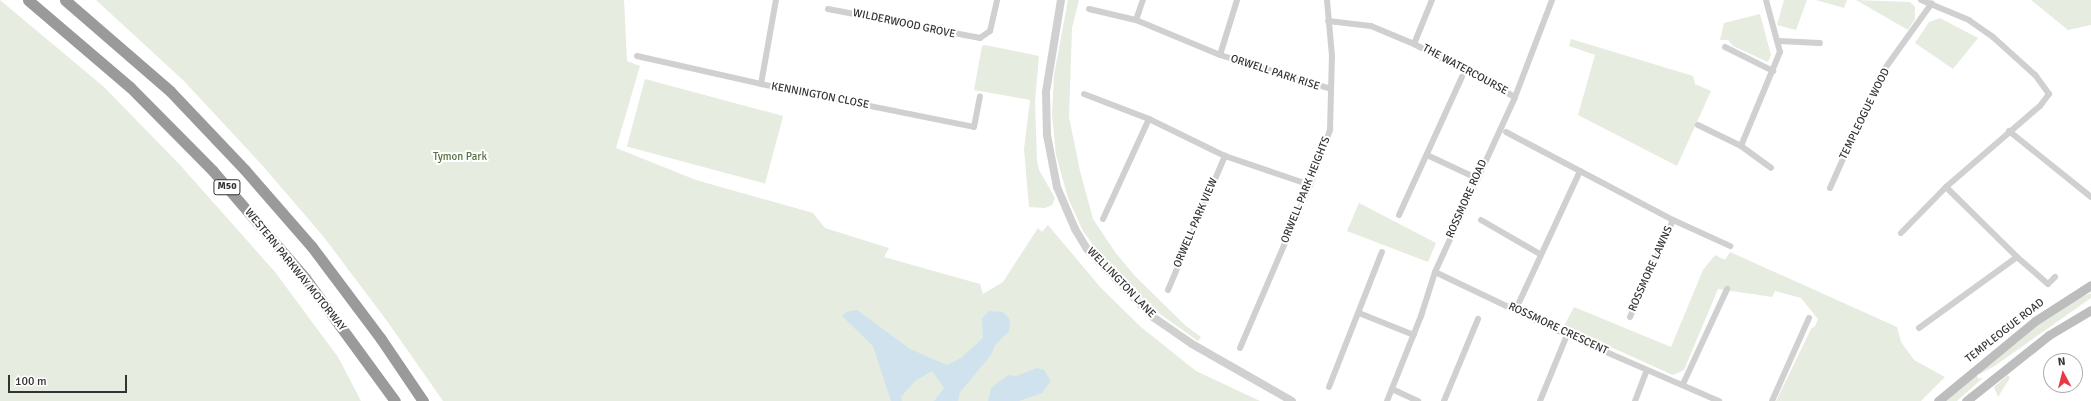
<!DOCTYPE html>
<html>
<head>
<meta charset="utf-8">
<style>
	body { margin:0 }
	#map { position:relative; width:2091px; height:401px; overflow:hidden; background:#fff; font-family:Signika,sans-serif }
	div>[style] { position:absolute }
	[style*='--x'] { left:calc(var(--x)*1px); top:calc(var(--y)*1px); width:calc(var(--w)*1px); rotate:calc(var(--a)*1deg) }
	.green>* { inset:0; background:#e6ecdf; transform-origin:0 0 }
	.water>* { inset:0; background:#cfe2ee }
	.minor>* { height:6px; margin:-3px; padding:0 3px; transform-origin:3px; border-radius:3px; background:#d0d0d0 }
	.tertiary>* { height:8px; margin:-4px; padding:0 4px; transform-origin:4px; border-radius:4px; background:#d0d0d0 }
	.secondary>* { height:9px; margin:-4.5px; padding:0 4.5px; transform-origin:4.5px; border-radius:4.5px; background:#bdbdbd }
	.motorway>* { height:11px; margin:-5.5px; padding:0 5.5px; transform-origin:5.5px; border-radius:5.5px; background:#9a9a9a }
	span { translate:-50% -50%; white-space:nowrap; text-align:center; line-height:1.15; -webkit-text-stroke:4px #fff; paint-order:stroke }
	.shield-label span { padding:1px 3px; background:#fff; border:1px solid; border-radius:3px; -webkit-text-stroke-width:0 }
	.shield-label { font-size:10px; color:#333; font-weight:700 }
	.street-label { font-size:11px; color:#333 }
	.park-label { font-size:11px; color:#56703f }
	.north { position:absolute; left:2043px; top:353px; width:40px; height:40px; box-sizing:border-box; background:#fff; border:1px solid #adadad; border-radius:50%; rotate:353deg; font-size:11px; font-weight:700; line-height:16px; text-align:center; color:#333 }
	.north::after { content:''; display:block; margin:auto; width:14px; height:18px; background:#e63946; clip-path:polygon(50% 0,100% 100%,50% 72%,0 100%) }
	.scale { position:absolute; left:8px; top:375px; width:119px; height:18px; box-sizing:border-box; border:2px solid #333; border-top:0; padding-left:5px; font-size:12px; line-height:14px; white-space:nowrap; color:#333; -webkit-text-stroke:3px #fff; paint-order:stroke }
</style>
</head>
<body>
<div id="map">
	<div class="green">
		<i style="clip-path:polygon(0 0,104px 87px,180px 165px,275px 272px,338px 357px,361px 401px,0 401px)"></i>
		<i style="clip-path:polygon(96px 0,624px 0,627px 61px,640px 66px,616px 148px,696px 180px,813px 213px,825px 228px,889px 248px,884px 257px,980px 284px,983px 294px,1003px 282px,1038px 228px,1042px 232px,1048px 225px,1101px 288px,1141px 327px,1196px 371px,1260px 401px,443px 401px,387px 321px,323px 236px,262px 165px,184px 81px)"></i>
		<i style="clip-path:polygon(1068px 0,1079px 0,1072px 28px,1069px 117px,1080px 171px,1093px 219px,1115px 252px,1135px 276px,1186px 326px,1201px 337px,1198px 341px,1153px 309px,1099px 253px,1083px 231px,1068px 198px,1056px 155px,1052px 115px,1054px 75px)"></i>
		<i style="clip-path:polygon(1784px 0,1807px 0,1796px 30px,1777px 25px)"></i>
		<i style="clip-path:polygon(1816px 0,1847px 0,1844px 8px)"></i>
		<i style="clip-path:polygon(1856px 0,1910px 2px,1915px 7px,1915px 19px,1908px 30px)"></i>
		<i style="clip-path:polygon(2031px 0,2091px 0,2091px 25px,2068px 30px)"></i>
		<i style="clip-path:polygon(1760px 14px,1771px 55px,1768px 62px,1733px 46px,1728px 40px,1720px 40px,1724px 23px)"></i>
		<i style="clip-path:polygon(1940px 18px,1978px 38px,1953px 69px,1915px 43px,1929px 22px)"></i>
		<i style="clip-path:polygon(1571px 39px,1693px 76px,1695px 84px,1711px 91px,1677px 166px,1578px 115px,1595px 55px,1569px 46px)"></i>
		<i style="clip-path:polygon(985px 45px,1039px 56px,1035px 101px,1037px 161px,1039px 170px,1055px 198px,1052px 205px,1045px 208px,1029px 207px,1024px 149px,1030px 100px,974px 90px,982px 46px)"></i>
		<i style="left:645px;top:79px;width:143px;height:70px;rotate:15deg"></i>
		<i style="clip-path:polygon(1359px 203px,1436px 243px,1428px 262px,1347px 231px)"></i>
		<i style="clip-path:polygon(1730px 252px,1897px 327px,1901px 342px,1914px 360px,1945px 377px,1921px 401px,1776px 401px,1811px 329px,1815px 326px,1818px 319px,1801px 298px,1775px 291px,1772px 297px,1718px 289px,1684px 370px,1673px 375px,1564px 326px,1574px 307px,1671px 347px,1703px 270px,1715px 255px,1725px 260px)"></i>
		<i style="clip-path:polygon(2091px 293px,2091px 298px,1993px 367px,1980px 374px,1978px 372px,2005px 348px,2064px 305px)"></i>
		<i style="clip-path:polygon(1976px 375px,1979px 379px,1984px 377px,1957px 401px,1945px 401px)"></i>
		<i style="clip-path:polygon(2008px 375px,2010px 378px,1998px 397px,1994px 387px)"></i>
	</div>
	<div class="water">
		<i style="clip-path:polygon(857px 310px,910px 349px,947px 365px,961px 358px,983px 338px,982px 319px,989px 311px,1003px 312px,1009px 318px,1010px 324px,1009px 331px,995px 345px,991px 355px,960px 392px,958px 401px,934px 401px,944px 388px,932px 371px,915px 381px,901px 397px,902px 401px,891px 401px,873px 346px,842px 316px,846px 312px)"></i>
		<i style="clip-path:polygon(1037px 368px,1044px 370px,1051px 381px,1042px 393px,1019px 401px,988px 401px,991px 388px,1008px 375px,1016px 376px)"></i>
	</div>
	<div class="minor">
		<i style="--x:828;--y:9;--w:155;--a:10.8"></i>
		<i style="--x:980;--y:38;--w:12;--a:-35"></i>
		<i style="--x:990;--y:31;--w:32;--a:-77"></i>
		<i style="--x:1089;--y:9;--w:48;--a:13.2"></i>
		<i style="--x:1136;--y:20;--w:91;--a:22.6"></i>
		<i style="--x:1220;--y:55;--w:116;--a:17"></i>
		<i style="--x:1136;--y:20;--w:21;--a:-71"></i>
		<i style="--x:1328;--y:21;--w:43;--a:6.6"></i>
		<i style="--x:1371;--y:26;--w:47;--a:22.7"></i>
		<i style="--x:1414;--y:44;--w:114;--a:27.7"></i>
		<i style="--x:1779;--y:41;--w:41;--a:2.8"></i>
		<i style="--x:1414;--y:44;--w:48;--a:-67.8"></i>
		<i style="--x:1725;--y:47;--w:54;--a:26.6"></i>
		<i style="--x:1220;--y:55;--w:58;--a:-72.8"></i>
		<i style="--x:637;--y:56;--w:127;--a:12.7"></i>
		<i style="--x:761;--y:84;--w:217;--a:11.4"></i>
		<i style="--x:974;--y:127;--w:31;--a:-79"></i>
		<i style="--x:761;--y:84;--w:85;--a:-79.9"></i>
		<i style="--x:1084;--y:94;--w:70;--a:21"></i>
		<i style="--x:1149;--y:119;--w:85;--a:26"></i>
		<i style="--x:1225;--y:156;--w:90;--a:18.8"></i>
		<i style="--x:1698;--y:125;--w:48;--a:26"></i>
		<i style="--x:1741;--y:146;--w:37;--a:36"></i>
		<i style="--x:2009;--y:131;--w:105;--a:38.8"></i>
		<i style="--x:1506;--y:132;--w:189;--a:27.8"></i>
		<i style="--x:1673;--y:220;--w:63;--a:24.5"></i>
		<i style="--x:1741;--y:146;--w:102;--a:-67.5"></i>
		<i style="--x:1780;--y:52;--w:54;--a:-105.1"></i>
		<i style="--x:1427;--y:155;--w:54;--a:25.1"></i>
		<i style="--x:1946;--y:187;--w:100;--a:44.6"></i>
		<i style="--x:2017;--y:257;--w:41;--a:41.1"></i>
		<i style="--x:2048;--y:284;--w:10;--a:-45"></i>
		<i style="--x:1830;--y:188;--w:125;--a:-65.9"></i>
		<i style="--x:1881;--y:74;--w:87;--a:-54.3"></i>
		<i style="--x:1399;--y:215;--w:152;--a:-65.5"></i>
		<i style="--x:1103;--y:219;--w:110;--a:-65.3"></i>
		<i style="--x:1481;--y:220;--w:68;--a:30"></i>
		<i style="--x:1901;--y:233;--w:64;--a:-45.6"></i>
		<i style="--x:1946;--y:187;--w:124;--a:-40.8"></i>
		<i style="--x:2040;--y:106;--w:15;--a:-53"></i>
		<i style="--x:2049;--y:94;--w:24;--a:-126"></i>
		<i style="--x:2035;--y:75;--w:57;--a:-137.9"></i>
		<i style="--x:1993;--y:37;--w:29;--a:-145"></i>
		<i style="--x:1969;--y:20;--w:52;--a:-157.4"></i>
		<i style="--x:1435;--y:272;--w:146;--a:25.5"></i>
		<i style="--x:1567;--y:335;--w:166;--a:23.5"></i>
		<i style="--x:1168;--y:290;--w:146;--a:-67"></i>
		<i style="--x:1516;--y:309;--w:152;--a:-65.1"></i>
		<i style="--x:1359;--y:313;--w:59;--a:21.8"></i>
		<i style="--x:1630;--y:317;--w:106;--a:-66.1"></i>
		<i style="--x:1919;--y:328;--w:121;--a:-35.9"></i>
		<i style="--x:1240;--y:348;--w:177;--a:-66.8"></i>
		<i style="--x:1310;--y:185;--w:59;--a:-70"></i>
		<i style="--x:1330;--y:130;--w:74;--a:-88.5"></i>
		<i style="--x:1332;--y:56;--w:56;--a:-95.1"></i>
		<i style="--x:1683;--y:384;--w:105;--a:-65.1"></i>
		<i style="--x:1329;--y:387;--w:145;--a:-68.6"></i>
		<i style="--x:1392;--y:389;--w:29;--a:25"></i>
		<i style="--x:1387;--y:401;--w:92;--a:-68.2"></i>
		<i style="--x:1421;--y:316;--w:46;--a:-72.3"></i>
		<i style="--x:1435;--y:272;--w:192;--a:-65.4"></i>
		<i style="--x:1515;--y:97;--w:104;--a:-69.1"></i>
		<i style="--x:1444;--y:401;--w:89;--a:-67.5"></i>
		<i style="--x:1540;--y:401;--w:71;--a:-67.8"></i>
		<i style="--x:1635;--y:401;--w:33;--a:-69"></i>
		<i style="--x:1772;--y:401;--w:91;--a:-66"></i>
	</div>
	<div class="tertiary">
		<i style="--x:1061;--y:0;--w:93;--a:99.3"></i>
		<i style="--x:1046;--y:92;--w:43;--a:88.7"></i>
		<i style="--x:1047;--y:135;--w:53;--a:79.1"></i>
		<i style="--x:1057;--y:187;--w:46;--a:66.8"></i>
		<i style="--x:1075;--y:229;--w:23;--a:59"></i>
		<i style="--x:1087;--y:249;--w:95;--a:45.9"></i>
		<i style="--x:1153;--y:317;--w:47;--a:34.7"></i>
		<i style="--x:1192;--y:344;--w:115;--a:29.7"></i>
	</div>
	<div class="secondary">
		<i style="--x:1938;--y:401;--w:126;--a:-39.5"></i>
		<i style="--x:2035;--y:321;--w:67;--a:-32.7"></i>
		<i style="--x:1966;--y:401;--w:106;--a:-38.5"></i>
		<i style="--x:2049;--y:335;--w:49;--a:-30.8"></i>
	</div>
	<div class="motorway">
		<i style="--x:28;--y:0;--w:134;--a:40.5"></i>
		<i style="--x:130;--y:87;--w:118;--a:45.3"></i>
		<i style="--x:213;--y:171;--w:141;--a:49.3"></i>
		<i style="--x:305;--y:278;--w:152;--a:53.8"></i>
		<i style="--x:65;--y:0;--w:139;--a:40.9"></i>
		<i style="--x:170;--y:91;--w:109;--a:46.5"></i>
		<i style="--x:245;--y:170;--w:102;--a:49"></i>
		<i style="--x:312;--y:247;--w:115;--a:53.1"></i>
		<i style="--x:381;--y:339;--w:75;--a:55.9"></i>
	</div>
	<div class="shield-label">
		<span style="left:227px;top:187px">M50</span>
	</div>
	<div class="street-label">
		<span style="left:904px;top:24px;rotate:12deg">WILDERWOOD GROVE</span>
		<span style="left:1465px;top:70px;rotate:28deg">THE WATERCOURSE</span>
		<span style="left:1275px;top:73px;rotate:18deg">ORWELL PARK RISE</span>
		<span style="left:820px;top:96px;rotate:11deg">KENNINGTON CLOSE</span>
		<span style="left:1865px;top:114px;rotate:-64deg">TEMPLEOGUE WOOD</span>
		<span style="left:1306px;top:190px;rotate:-68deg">ORWELL PARK HEIGHTS</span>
		<span style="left:1467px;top:199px;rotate:-66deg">ROSSMORE ROAD</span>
		<span style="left:1196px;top:223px;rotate:-67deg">ORWELL PARK VIEW</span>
		<span style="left:1651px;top:269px;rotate:-66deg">ROSSMORE LAWNS</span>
		<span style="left:295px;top:270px;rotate:51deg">WESTERN PARKWAY MOTORWAY</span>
		<span style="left:1121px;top:283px;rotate:46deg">WELLINGTON LANE</span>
		<span style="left:1558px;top:329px;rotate:25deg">ROSSMORE CRESCENT</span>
		<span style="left:2005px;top:331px;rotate:-38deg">TEMPLEOGUE ROAD</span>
	</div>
	<div class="park-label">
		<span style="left:460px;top:157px">Tymon Park</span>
	</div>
	<div class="north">N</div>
	<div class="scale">100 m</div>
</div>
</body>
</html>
